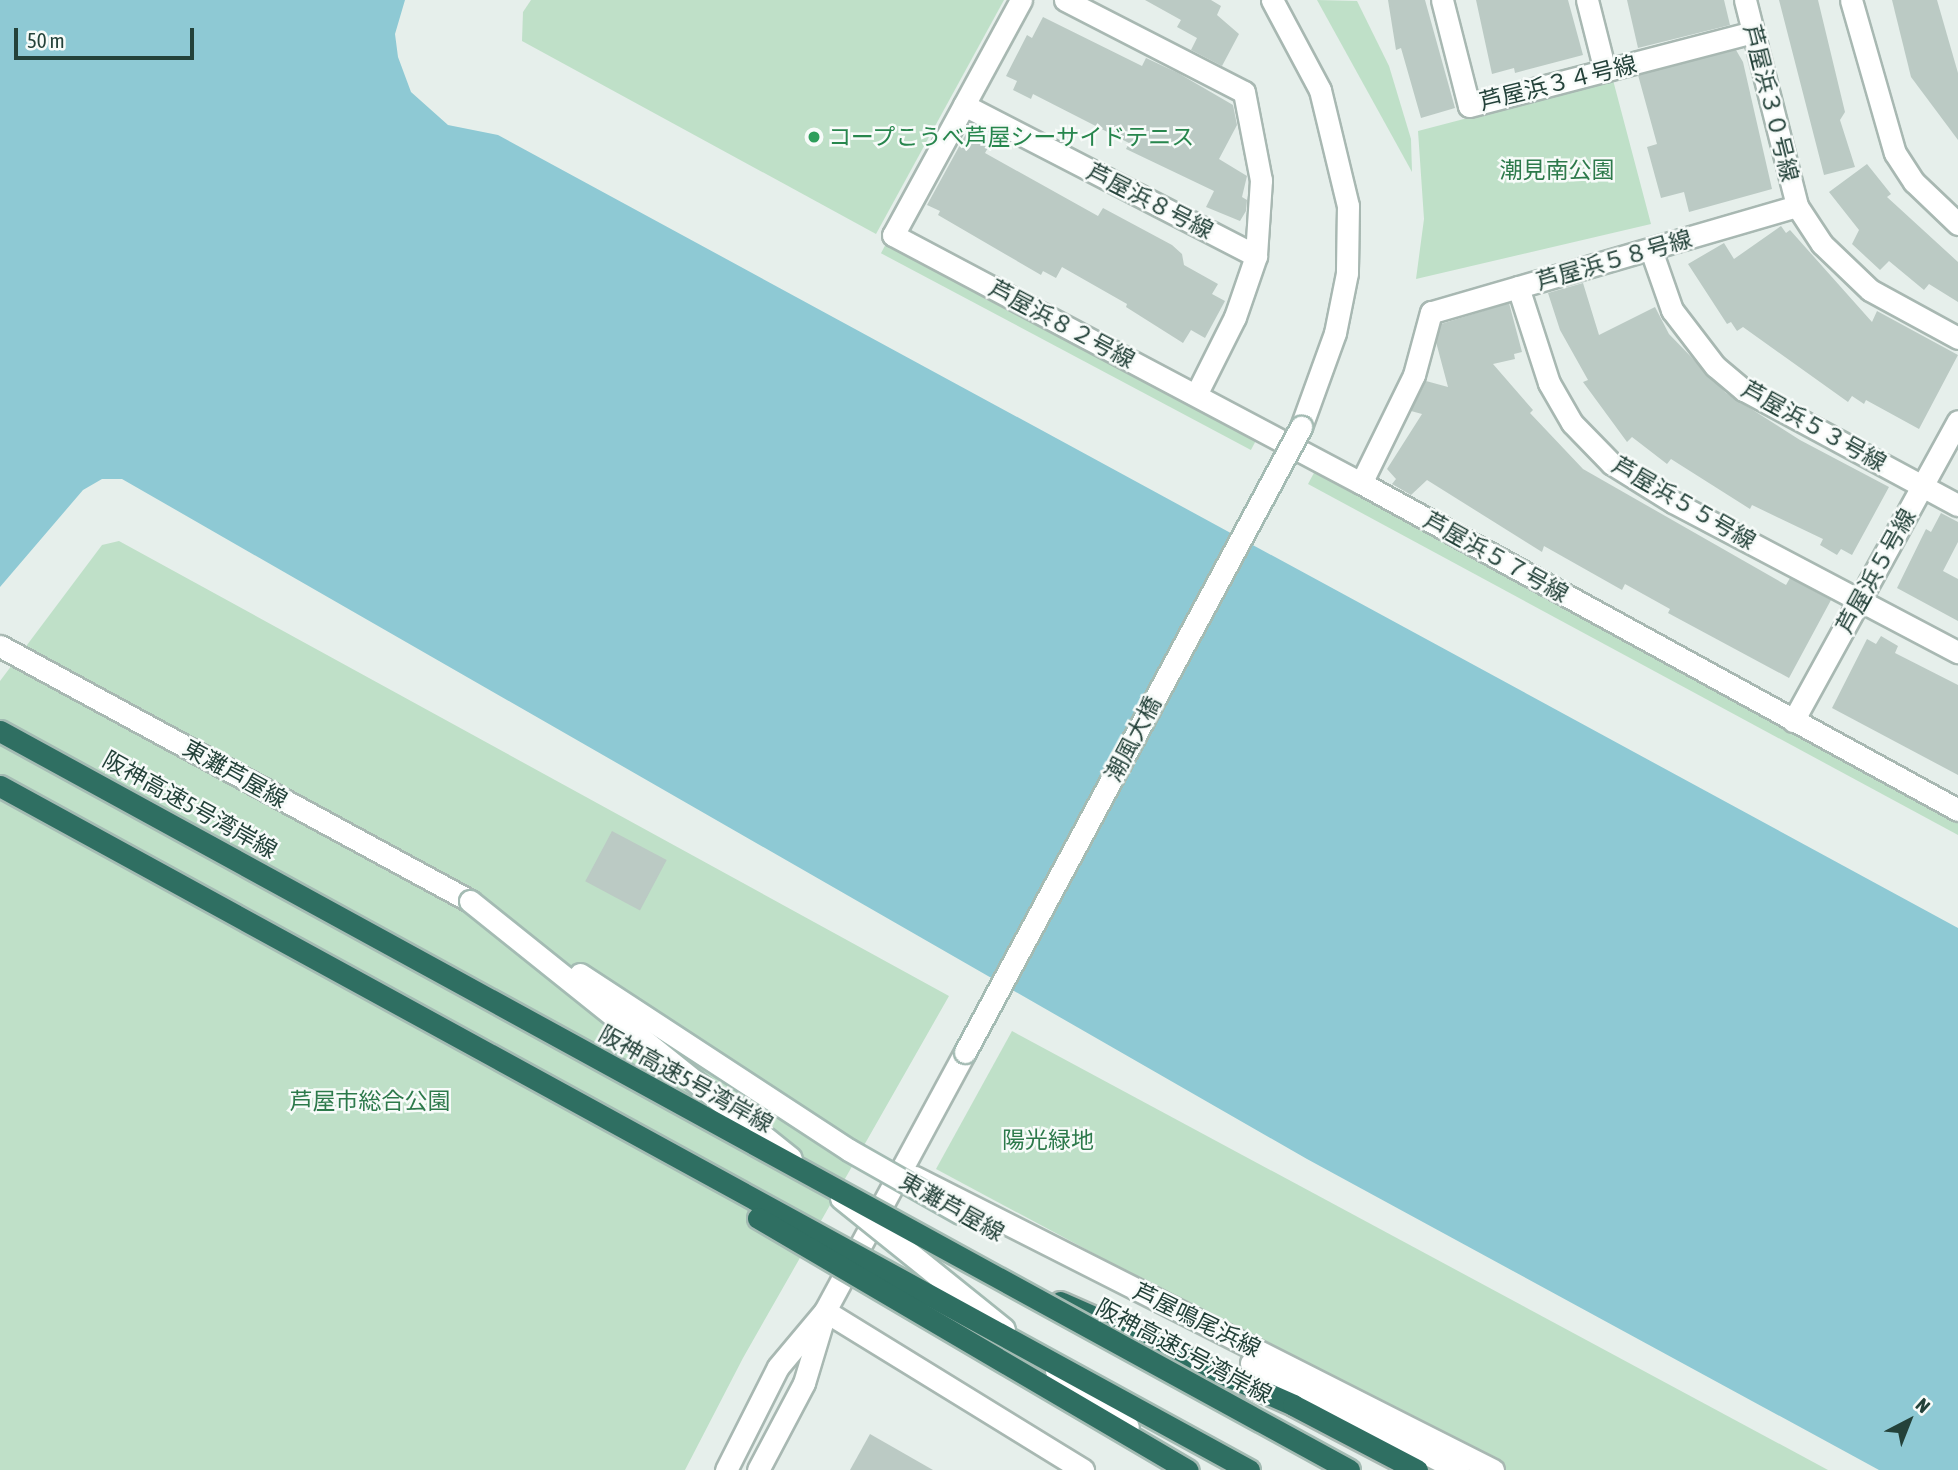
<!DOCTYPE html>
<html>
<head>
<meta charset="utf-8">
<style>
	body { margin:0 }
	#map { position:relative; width:1958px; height:1470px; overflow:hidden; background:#e6efeb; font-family:"Asap Condensed","Noto Sans JP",sans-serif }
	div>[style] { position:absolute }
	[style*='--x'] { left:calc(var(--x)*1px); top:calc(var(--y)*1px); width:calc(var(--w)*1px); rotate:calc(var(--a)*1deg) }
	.green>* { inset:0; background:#bfe0c8; transform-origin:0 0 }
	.water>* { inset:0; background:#8ec9d4 }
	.building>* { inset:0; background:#bbcac4; transform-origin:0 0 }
	.roads { filter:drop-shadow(2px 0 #a8b8b2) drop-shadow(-2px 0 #a8b8b2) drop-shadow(0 2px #a8b8b2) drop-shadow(0 -2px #a8b8b2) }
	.minor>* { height:21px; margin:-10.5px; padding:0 10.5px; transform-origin:10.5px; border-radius:10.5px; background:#fff }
	.tertiary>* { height:21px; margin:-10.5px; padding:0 10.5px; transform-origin:10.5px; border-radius:10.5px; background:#fff }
	.secondary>* { height:21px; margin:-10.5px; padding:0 10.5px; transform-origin:10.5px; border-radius:10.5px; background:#fff }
	.motorway>* { height:21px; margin:-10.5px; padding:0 10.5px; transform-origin:10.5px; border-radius:10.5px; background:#2f6f62 }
	.bridges { filter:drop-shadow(2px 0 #a4bbb3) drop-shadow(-2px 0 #a4bbb3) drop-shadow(0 2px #a4bbb3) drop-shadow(0 -2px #a4bbb3) }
	.secondary-bridge>* { height:21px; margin:-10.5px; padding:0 10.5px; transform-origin:10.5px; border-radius:10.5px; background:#fff }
	.motorway-bridge>* { height:21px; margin:-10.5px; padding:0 10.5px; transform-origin:10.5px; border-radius:10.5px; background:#2f6f62 }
	.dots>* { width:19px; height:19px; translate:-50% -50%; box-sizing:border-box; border:4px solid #f7fbf9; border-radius:50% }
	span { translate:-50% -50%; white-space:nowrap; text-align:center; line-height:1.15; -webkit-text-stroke:5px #f7fbf9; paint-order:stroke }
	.street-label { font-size:23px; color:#24423a }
	.leisure-label { font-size:23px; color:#27864d }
	.left { translate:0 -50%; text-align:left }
	.park-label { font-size:23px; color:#2d7a4b }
	.north { position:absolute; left:1874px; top:1386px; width:70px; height:70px; -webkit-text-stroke:5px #f7fbf9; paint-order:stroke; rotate:42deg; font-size:19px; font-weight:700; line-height:28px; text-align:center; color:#24423a }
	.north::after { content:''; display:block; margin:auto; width:24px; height:32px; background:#24423a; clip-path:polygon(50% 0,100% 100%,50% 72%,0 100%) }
	.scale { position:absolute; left:14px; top:28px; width:180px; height:32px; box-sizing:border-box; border:4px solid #24423a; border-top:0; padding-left:9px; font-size:21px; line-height:24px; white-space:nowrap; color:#24423a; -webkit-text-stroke:5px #f7fbf9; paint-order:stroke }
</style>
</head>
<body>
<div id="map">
	<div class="green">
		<i style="clip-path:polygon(531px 0,1004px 0,876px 234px,522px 41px,523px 12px)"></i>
		<i style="clip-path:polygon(1317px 0,1357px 1px,1389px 66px,1411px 139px,1412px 172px)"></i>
		<i style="clip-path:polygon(1613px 80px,1651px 224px,1416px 279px,1424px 219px,1418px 131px)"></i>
		<i style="left:888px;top:240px;width:419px;height:15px;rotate:28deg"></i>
		<i style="clip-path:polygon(1315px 471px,1958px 821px,1958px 835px,1308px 484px)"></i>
		<i style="clip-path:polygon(119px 541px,949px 996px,743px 1358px,685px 1470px,0 1470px,0 681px,102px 545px)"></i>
		<i style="clip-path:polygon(1012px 1031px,1828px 1470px,1498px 1470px,936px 1169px)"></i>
	</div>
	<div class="water">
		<i style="clip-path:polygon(0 0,405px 0,395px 34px,398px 57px,411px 92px,448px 125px,498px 135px,1958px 928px,1958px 1470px,1879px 1470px,1307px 1159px,122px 479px,102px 479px,83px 490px,0 587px)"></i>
	</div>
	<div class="building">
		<i style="clip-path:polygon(1145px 0,1211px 0,1221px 6px,1217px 15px,1239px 34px,1222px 66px,1191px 50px,1197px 38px,1177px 27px,1181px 20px)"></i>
		<i style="clip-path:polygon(1388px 0,1425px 0,1455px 108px,1421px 118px,1401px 48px,1396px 50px)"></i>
		<i style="clip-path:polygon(1476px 0,1568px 0,1583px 55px,1515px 73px,1514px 68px,1492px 74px)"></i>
		<i style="clip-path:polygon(1627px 0,1724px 0,1730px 25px,1638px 48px)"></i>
		<i style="clip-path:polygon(1779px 0,1818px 0,1845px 112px,1840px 120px,1855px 167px,1824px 175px)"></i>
		<i style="clip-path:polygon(1892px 0,1937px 0,1958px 73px,1958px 140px,1911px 77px)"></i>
		<i style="clip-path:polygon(1043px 17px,1142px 66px,1146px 58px,1178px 73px,1233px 105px,1237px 125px,1219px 159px,1247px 176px,1242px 197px,1247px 200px,1246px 211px,1240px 221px,1206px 207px,1214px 191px,1126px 149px,1129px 143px,1033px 94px,1031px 99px,1013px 90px,1017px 81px,1006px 76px,1027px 35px,1032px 38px)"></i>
		<i style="clip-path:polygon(1736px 50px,1743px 62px,1772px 189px,1689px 212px,1684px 192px,1661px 198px,1647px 147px,1657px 144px,1638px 75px)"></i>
		<i style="clip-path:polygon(966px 134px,989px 146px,985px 153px,1098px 216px,1103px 208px,1172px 245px,1182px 254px,1184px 265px,1218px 284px,1212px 294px,1225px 301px,1205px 338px,1191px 330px,1183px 343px,1126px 307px,1127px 304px,1062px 267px,1056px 278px,1043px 271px,1041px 275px,938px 215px,940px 211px,927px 205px)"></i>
		<i style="clip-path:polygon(1867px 164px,1891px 194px,1887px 197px,1958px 262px,1958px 302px,1929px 284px,1924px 290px,1889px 261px,1880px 270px,1852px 244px,1859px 230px,1829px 192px)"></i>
		<i style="clip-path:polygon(1781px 226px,1786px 233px,1790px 230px,1872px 322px,1877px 311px,1958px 355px,1919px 429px,1866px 400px,1864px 404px,1852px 396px,1848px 402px,1743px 327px,1737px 331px,1731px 322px,1727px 324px,1688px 264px,1724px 243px,1734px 259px)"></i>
		<i style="clip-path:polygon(1583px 283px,1599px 335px,1655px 307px,1669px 334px,1726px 393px,1800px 440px,1889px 487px,1852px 555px,1841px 549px,1837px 555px,1820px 545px,1823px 539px,1752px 505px,1750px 509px,1671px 459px,1667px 464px,1632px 437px,1627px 442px,1583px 382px,1588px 380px,1560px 330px,1548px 293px)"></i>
		<i style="clip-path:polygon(1509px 303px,1522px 352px,1514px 354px,1515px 359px,1493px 364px,1533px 410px,1530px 413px,1583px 469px,1786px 585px,1790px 578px,1831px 600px,1789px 678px,1668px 613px,1670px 609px,1625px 584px,1622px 590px,1544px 546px,1542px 552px,1427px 480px,1411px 495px,1392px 484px,1396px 479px,1387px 469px,1422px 414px,1411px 411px,1426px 381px,1448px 387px,1436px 342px,1441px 324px)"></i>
		<i style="clip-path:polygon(1941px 513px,1958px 522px,1958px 542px,1943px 571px,1958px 579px,1958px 621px,1897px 588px,1926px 529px,1931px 532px)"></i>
		<i style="clip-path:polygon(1881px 636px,1898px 646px,1895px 653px,1958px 685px,1958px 775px,1832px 708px,1867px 639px,1876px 644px)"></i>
		<i style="left:612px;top:831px;width:62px;height:57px;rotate:28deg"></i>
		<i style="clip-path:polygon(870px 1434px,933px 1470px,850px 1470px)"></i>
	</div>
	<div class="roads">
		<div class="minor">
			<i style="--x:1021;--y:0;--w:119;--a:118.5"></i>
			<i style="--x:964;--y:105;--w:329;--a:27.3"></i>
			<i style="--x:1065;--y:0;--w:201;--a:27.2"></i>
			<i style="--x:1244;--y:92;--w:90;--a:79.1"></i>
			<i style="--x:1261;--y:180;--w:76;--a:93.8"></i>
			<i style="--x:1256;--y:256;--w:65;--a:109"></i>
			<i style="--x:1235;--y:317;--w:87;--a:116.6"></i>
			<i style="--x:1442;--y:0;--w:109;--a:75.7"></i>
			<i style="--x:1469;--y:106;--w:293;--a:-14.6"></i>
			<i style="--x:1587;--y:0;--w:73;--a:75.8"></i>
			<i style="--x:1745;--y:0;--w:212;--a:75.8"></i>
			<i style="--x:1797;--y:206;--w:45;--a:56.7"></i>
			<i style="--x:1822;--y:244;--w:66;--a:43.8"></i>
			<i style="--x:1870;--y:290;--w:100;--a:28.6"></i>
			<i style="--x:964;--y:105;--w:148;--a:118.6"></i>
			<i style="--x:893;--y:235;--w:530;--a:27.92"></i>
			<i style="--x:1797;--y:206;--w:381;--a:163.8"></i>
			<i style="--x:1431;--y:312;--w:65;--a:105.1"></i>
			<i style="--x:1414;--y:375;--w:120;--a:116.1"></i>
			<i style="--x:1361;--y:483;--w:681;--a:28.71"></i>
			<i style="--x:1651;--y:250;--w:64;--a:70.7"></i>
			<i style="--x:1672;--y:310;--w:71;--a:52.5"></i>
			<i style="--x:1715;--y:366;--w:38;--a:40"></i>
			<i style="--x:1744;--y:390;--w:243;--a:28.3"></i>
			<i style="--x:1518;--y:287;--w:101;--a:72.1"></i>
			<i style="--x:1549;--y:383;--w:46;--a:60.1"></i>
			<i style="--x:1572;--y:423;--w:57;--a:45.7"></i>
			<i style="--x:1612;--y:464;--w:72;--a:31.9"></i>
			<i style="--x:1673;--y:502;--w:322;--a:27.8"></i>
			<i style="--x:1793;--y:721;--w:342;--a:-61.2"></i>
		</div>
		<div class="tertiary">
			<i style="--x:1851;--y:0;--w:159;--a:74"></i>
			<i style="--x:1895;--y:153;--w:35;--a:57"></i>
			<i style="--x:1914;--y:182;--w:61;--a:43.7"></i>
			<i style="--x:726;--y:1470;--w:115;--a:-63.2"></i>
			<i style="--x:778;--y:1367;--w:73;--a:-50"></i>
			<i style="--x:758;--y:1470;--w:98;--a:-62.1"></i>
			<i style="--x:804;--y:1383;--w:66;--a:-73.2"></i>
		</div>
		<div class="secondary">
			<i style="--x:1272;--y:0;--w:102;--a:61.9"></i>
			<i style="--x:1320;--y:90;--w:119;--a:76.4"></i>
			<i style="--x:1348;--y:206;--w:67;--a:90.9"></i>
			<i style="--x:1347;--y:273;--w:61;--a:101.3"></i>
			<i style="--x:1335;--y:333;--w:100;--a:109.9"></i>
			<i style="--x:0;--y:646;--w:535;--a:28.48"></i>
			<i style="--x:965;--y:1052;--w:294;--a:118.4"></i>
			<i style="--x:825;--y:1311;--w:303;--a:31.6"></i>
			<i style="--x:915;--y:1177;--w:648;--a:26.88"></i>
			<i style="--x:1251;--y:1363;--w:233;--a:27.3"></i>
		</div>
		<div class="motorway">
			<i style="--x:1060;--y:1302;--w:255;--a:23.8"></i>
			<i style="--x:1293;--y:1405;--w:140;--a:27.7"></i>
		</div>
	</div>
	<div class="bridges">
		<div class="secondary-bridge">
			<i style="--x:470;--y:901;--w:411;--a:38.7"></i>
			<i style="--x:580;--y:974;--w:321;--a:33.2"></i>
			<i style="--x:849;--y:1150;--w:128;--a:29.6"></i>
			<i style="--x:965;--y:1052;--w:710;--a:-61.74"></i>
			<i style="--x:841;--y:1198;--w:209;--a:38.8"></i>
			<i style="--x:1056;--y:1371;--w:91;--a:37.9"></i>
		</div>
		<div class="motorway-bridge">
			<i style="--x:0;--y:731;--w:1538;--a:28.71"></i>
			<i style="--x:0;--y:786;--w:1424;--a:28.71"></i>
			<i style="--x:758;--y:1218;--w:498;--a:30.4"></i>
		</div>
	</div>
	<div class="dots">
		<i style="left:814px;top:137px;background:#2e9e5b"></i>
	</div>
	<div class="street-label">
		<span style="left:1558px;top:83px;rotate:-14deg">芦屋浜３４号線</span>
		<span style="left:1771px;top:103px;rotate:76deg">芦屋浜３０号線</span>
		<span style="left:1150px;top:201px;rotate:27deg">芦屋浜８号線</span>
		<span style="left:1614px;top:260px;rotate:-16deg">芦屋浜５８号線</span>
		<span style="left:1062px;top:324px;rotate:28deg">芦屋浜８２号線</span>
		<span style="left:1814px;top:426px;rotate:29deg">芦屋浜５３号線</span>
		<span style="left:1684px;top:503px;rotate:30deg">芦屋浜５５号線</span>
		<span style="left:1496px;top:557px;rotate:29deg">芦屋浜５７号線</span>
		<span style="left:1876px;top:571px;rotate:-61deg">芦屋浜５号線</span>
		<span style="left:1133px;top:739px;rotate:-62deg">潮風大橋</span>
		<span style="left:235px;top:774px;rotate:29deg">東灘芦屋線</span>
		<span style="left:190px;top:805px;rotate:29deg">阪神高速5号湾岸線</span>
		<span style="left:686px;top:1079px;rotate:29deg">阪神高速5号湾岸線</span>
		<span style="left:952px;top:1207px;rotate:29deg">東灘芦屋線</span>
		<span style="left:1197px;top:1320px;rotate:26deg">芦屋鳴尾浜線</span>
		<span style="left:1184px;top:1351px;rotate:28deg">阪神高速5号湾岸線</span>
	</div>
	<div class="leisure-label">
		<span class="left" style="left:828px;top:137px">コープこうべ芦屋シーサイドテニス</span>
	</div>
	<div class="park-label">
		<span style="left:1557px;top:170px">潮見南公園</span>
		<span style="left:370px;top:1101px">芦屋市総合公園</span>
		<span style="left:1048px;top:1140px">陽光緑地</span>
	</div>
	<div class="north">N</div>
	<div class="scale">50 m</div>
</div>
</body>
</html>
